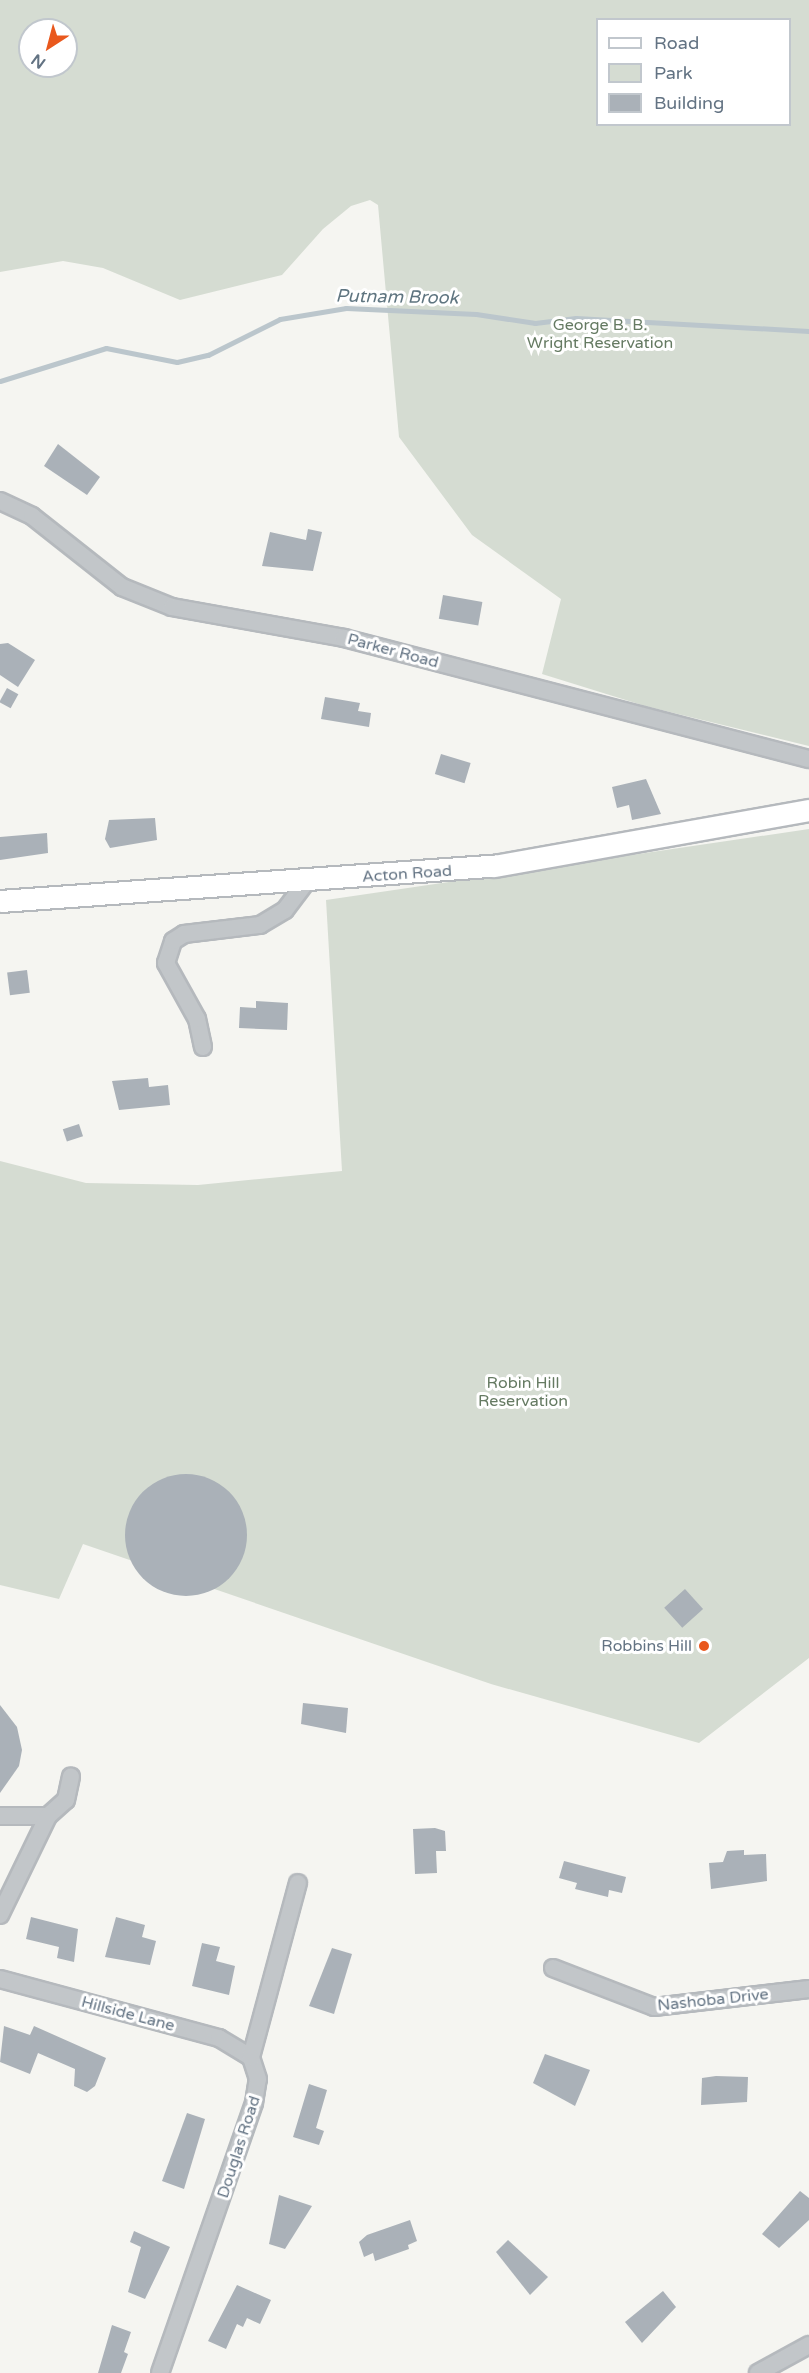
<!DOCTYPE html>
<html>
<head>
<meta charset="utf-8">
<style>
	body { margin:0 }
	#map { position:relative; width:809px; height:2373px; overflow:hidden; background:#f5f5f1; font-family:"Varela Round",sans-serif }
	div>[style] { position:absolute }
	[style*='--x'] { left:calc(var(--x)*1px); top:calc(var(--y)*1px); width:calc(var(--w)*1px); rotate:calc(var(--a)*1deg) }
	.green>* { inset:0; background:#d5dcd2 }
	.stream>* { height:5px; margin:-2.5px; padding:0 2.5px; transform-origin:2.5px; border-radius:2.5px; background:#bbc6cc }
	.building>* { inset:0; background:#aab1b8; transform-origin:0 0 }
	.round { border-radius:50% }
	.roads { filter:drop-shadow(2px 0 #b5b9bd) drop-shadow(-2px 0 #b5b9bd) drop-shadow(0 2px #b5b9bd) drop-shadow(0 -2px #b5b9bd) }
	.minor>* { height:16px; margin:-8px; padding:0 8px; transform-origin:8px; border-radius:8px; background:#c2c6c9 }
	.major>* { height:21px; margin:-10.5px; padding:0 10.5px; transform-origin:10.5px; border-radius:10.5px; background:#fff }
	.dots>* { width:16px; height:16px; translate:-50% -50%; box-sizing:border-box; border:3px solid #fff; border-radius:50% }
	span { translate:-50% -50%; white-space:nowrap; text-align:center; line-height:1.15; -webkit-text-stroke:6px #fff; paint-order:stroke }
	.park-label { font-size:16px; color:#657a62 }
	.street-label { font-size:16px; color:#637383 }
	.poi-label { font-size:16px; color:#637383 }
	.right { translate:-100% -50%; text-align:right }
	.water-label { font-size:18px; color:#5f7580; font-style:italic }
	.legend { position:absolute; left:596px; top:18px; width:195px; height:108px; box-sizing:border-box; background:#fff; border:2px solid #c1c7cd; margin:0; padding:8px 10px; list-style:none; font-size:18px; color:#637383 }
	.legend li { display:flex; align-items:center; gap:12px; height:30px }
	.legend b { width:30px; border:2px solid #c1c7cd }
	.north { position:absolute; left:18px; top:18px; width:60px; height:60px; box-sizing:border-box; background:#fff; border:2px solid #c1c7cd; border-radius:50%; rotate:216deg; font-size:16px; font-weight:700; line-height:24px; text-align:center; color:#637383 }
	.north::after { content:''; display:block; margin:auto; width:21px; height:27px; background:#e9581d; clip-path:polygon(50% 0,100% 100%,50% 72%,0 100%) }
</style>
</head>
<body>
<div id="map">
	<div class="green">
		<i style="clip-path:polygon(evenodd,0 0,809px 0,809px 746px,645px 706px,542px 674px,561px 599px,472px 535px,399px 437px,378px 205px,370px 200px,351px 206px,323px 229px,282px 275px,180px 300px,103px 268px,63px 261px,0 272px,0 0,598px 20px,790px 20px,790px 124px,598px 124px,598px 20px,0 0,30px 30px,66px 30px,66px 66px,30px 66px,30px 30px)"></i>
		<i style="clip-path:polygon(809px 829px,809px 1658px,699px 1743px,491px 1684px,83px 1544px,59px 1599px,0 1585px,0 1161px,86px 1183px,198px 1185px,342px 1171px,326px 900px)"></i>
	</div>
	<div class="stream">
		<i style="--x:0;--y:381;--w:111;--a:-17.3"></i>
		<i style="--x:106;--y:348;--w:72;--a:11.2"></i>
		<i style="--x:177;--y:362;--w:32;--a:-13"></i>
		<i style="--x:208;--y:355;--w:80;--a:-26.6"></i>
		<i style="--x:280;--y:319;--w:67;--a:-9.5"></i>
		<i style="--x:346;--y:308;--w:130;--a:2.6"></i>
		<i style="--x:476;--y:314;--w:60;--a:8.7"></i>
		<i style="--x:535;--y:323;--w:41;--a:-7"></i>
		<i style="--x:576;--y:318;--w:233;--a:3.2"></i>
	</div>
	<div class="building">
		<i style="clip-path:polygon(58px 444px,100px 477px,87px 495px,44px 466px)"></i>
		<i style="clip-path:polygon(308px 529px,322px 532px,313px 571px,262px 566px,270px 532px,306px 540px)"></i>
		<i style="left:443px;top:595px;width:40px;height:24px;rotate:10deg"></i>
		<i style="clip-path:polygon(8px 643px,35px 660px,18px 687px,0 675px,0 644px)"></i>
		<i style="left:7px;top:688px;width:13px;height:16px;rotate:29deg"></i>
		<i style="clip-path:polygon(325px 697px,360px 703px,358px 711px,371px 713px,369px 727px,321px 719px)"></i>
		<i style="left:441px;top:754px;width:31px;height:21px;rotate:17deg"></i>
		<i style="clip-path:polygon(646px 779px,661px 814px,632px 820px,629px 805px,617px 808px,612px 787px)"></i>
		<i style="clip-path:polygon(155px 818px,157px 840px,110px 848px,105px 839px,109px 820px)"></i>
		<i style="clip-path:polygon(47px 833px,48px 853px,0 860px,0 837px)"></i>
		<i style="left:27px;top:970px;width:23px;height:20px;rotate:83deg"></i>
		<i style="clip-path:polygon(256px 1001px,288px 1003px,287px 1030px,239px 1028px,240px 1007px,256px 1008px)"></i>
		<i style="clip-path:polygon(148px 1078px,149px 1087px,168px 1085px,170px 1105px,119px 1110px,112px 1081px)"></i>
		<i style="left:79px;top:1124px;width:13px;height:17px;rotate:72deg"></i>
		<i class="round" style="left:125px;top:1474px;width:122px;height:122px"></i>
		<i style="left:685px;top:1589px;width:27px;height:28px;rotate:48deg"></i>
		<i style="clip-path:polygon(303px 1703px,348px 1708px,346px 1733px,301px 1724px)"></i>
		<i style="clip-path:polygon(0 1705px,17px 1727px,22px 1750px,19px 1766px,0 1793px)"></i>
		<i style="clip-path:polygon(435px 1828px,445px 1831px,446px 1851px,436px 1851px,437px 1873px,415px 1874px,413px 1829px)"></i>
		<i style="clip-path:polygon(744px 1850px,744px 1855px,766px 1854px,767px 1881px,711px 1889px,709px 1863px,723px 1862px,727px 1851px)"></i>
		<i style="clip-path:polygon(564px 1861px,626px 1877px,622px 1893px,609px 1890px,608px 1897px,575px 1889px,577px 1883px,559px 1878px)"></i>
		<i style="clip-path:polygon(31px 1917px,78px 1929px,74px 1962px,57px 1958px,59px 1947px,26px 1939px)"></i>
		<i style="clip-path:polygon(116px 1917px,145px 1925px,142px 1937px,156px 1941px,150px 1965px,105px 1957px)"></i>
		<i style="clip-path:polygon(202px 1943px,220px 1947px,216px 1961px,235px 1966px,229px 1995px,192px 1986px)"></i>
		<i style="clip-path:polygon(332px 1948px,352px 1954px,334px 2014px,309px 2006px)"></i>
		<i style="clip-path:polygon(4px 2026px,30px 2035px,34px 2026px,106px 2058px,95px 2086px,87px 2092px,74px 2086px,75px 2069px,38px 2053px,30px 2074px,0 2062px)"></i>
		<i style="clip-path:polygon(545px 2054px,590px 2070px,575px 2106px,533px 2083px)"></i>
		<i style="clip-path:polygon(716px 2076px,748px 2077px,747px 2102px,701px 2105px,702px 2078px)"></i>
		<i style="clip-path:polygon(309px 2084px,327px 2090px,316px 2128px,324px 2131px,319px 2145px,293px 2137px)"></i>
		<i style="clip-path:polygon(187px 2113px,205px 2119px,184px 2189px,162px 2181px)"></i>
		<i style="clip-path:polygon(800px 2191px,809px 2198px,809px 2220px,779px 2248px,762px 2234px)"></i>
		<i style="clip-path:polygon(279px 2195px,312px 2206px,285px 2249px,269px 2244px)"></i>
		<i style="clip-path:polygon(410px 2220px,417px 2241px,408px 2245px,409px 2249px,375px 2261px,373px 2253px,364px 2257px,359px 2242px,367px 2235px)"></i>
		<i style="clip-path:polygon(134px 2231px,170px 2247px,145px 2299px,128px 2292px,141px 2247px,130px 2242px)"></i>
		<i style="clip-path:polygon(508px 2240px,548px 2277px,530px 2295px,496px 2252px)"></i>
		<i style="clip-path:polygon(237px 2285px,271px 2300px,260px 2324px,247px 2318px,243px 2327px,237px 2324px,226px 2349px,208px 2341px)"></i>
		<i style="clip-path:polygon(663px 2291px,676px 2307px,642px 2343px,625px 2322px)"></i>
		<i style="clip-path:polygon(112px 2325px,131px 2332px,124px 2352px,128px 2354px,121px 2373px,98px 2373px)"></i>
	</div>
	<div class="roads">
		<div class="minor">
			<i style="--x:0;--y:501;--w:35;--a:25"></i>
			<i style="--x:32;--y:516;--w:115;--a:38.3"></i>
			<i style="--x:122;--y:587;--w:54;--a:21.8"></i>
			<i style="--x:172;--y:607;--w:175;--a:10.2"></i>
			<i style="--x:344;--y:638;--w:480;--a:14.6"></i>
			<i style="--x:203;--y:1047;--w:29;--a:-102"></i>
			<i style="--x:197;--y:1019;--w:64;--a:-119"></i>
			<i style="--x:166;--y:963;--w:23;--a:-72"></i>
			<i style="--x:173;--y:941;--w:13;--a:-32"></i>
			<i style="--x:184;--y:934;--w:77;--a:-6.8"></i>
			<i style="--x:260;--y:925;--w:29;--a:-31"></i>
			<i style="--x:285;--y:910;--w:36;--a:-53"></i>
			<i style="--x:0;--y:1816;--w:48;--a:0"></i>
			<i style="--x:48;--y:1816;--w:24;--a:-42"></i>
			<i style="--x:66;--y:1800;--w:24;--a:-78"></i>
			<i style="--x:0;--y:1915;--w:110;--a:-64.1"></i>
			<i style="--x:553;--y:1968;--w:108;--a:21.1"></i>
			<i style="--x:654;--y:2007;--w:156;--a:-6.6"></i>
			<i style="--x:0;--y:1979;--w:227;--a:15.1"></i>
			<i style="--x:219;--y:2038;--w:37;--a:31"></i>
			<i style="--x:160;--y:2373;--w:286;--a:-70.8"></i>
			<i style="--x:254;--y:2103;--w:24;--a:-81"></i>
			<i style="--x:258;--y:2079;--w:23;--a:-108"></i>
			<i style="--x:251;--y:2057;--w:180;--a:-74.9"></i>
			<i style="--x:758;--y:2373;--w:58;--a:-28.8"></i>
		</div>
		<div class="major">
			<i style="--x:0;--y:901;--w:495;--a:-4.1"></i>
			<i style="--x:494;--y:866;--w:320;--a:-10.1"></i>
		</div>
	</div>
	<div class="dots">
		<i style="left:704px;top:1646px;background:#e9581d"></i>
	</div>
	<div class="park-label">
		<span style="left:600px;top:334px">George B. B.<br>Wright Reservation</span>
		<span style="left:523px;top:1392px">Robin Hill<br>Reservation</span>
	</div>
	<div class="street-label">
		<span style="left:393px;top:651px;rotate:15deg">Parker Road</span>
		<span style="left:407px;top:874px;rotate:-4deg">Acton Road</span>
		<span style="left:713px;top:2000px;rotate:-6deg">Nashoba Drive</span>
		<span style="left:128px;top:2014px;rotate:15deg">Hillside Lane</span>
		<span style="left:239px;top:2147px;rotate:-72deg">Douglas Road</span>
	</div>
	<div class="poi-label">
		<span class="right" style="left:692px;top:1646px">Robbins Hill</span>
	</div>
	<div class="water-label">
		<span style="left:397px;top:297px;rotate:1deg">Putnam Brook</span>
	</div>
	<ul class="legend">
	<li><b style="height:8px;background:#fff"></b>Road</li>
	<li><b style="height:16px;background:#d5dcd2"></b>Park</li>
	<li><b style="height:16px;background:#aab1b8"></b>Building</li>
	</ul>
	<div class="north">N</div>
</div>
</body>
</html>
